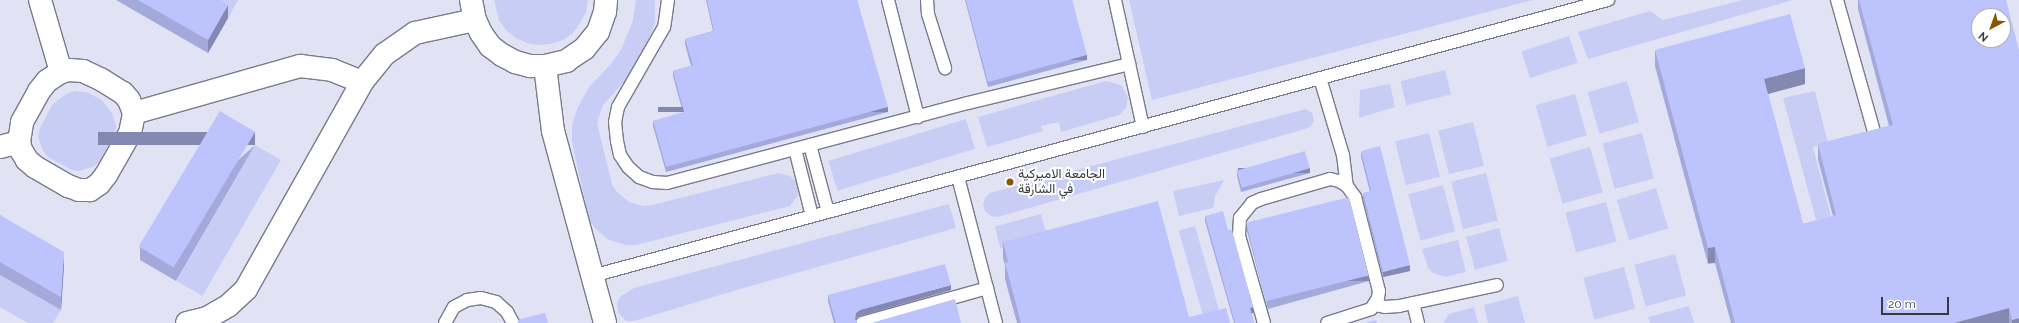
<!DOCTYPE html>
<html>
<head>
<meta charset="utf-8">
<style>
	body { margin:0 }
	#map { position:relative; width:2019px; height:323px; overflow:hidden; background:#e1e3f5; font-family:Raleway,Vazirmatn,sans-serif }
	div>[style] { position:absolute }
	[style*='--x'] { left:calc(var(--x)*1px); top:calc(var(--y)*1px); width:calc(var(--w)*1px); rotate:calc(var(--a)*1deg) }
	.green>* { inset:0; background:#c8cdf6; transform-origin:0 0 }
	.roads { filter:drop-shadow(1px 0 #797b8b) drop-shadow(-1px 0 #797b8b) drop-shadow(0 1px #797b8b) drop-shadow(0 -1px #797b8b) }
	.service>* { height:12px; margin:-6px; padding:0 6px; transform-origin:6px; border-radius:6px; background:#fff }
	.minor>* { height:22px; margin:-11px; padding:0 11px; transform-origin:11px; border-radius:11px; background:#fff }
	.tertiary>* { height:22px; margin:-11px; padding:0 11px; transform-origin:11px; border-radius:11px; background:#fff }
	.wall>* { inset:0; background:#a3a9da }
	.shaded-wall>* { inset:0; background:#8489b1; transform-origin:0 0 }
	.building>* { inset:0; background:#bdc4fd; transform-origin:0 0 }
	.dots>* { width:11px; height:11px; translate:-50% -50%; box-sizing:border-box; border:2px solid #fff; border-radius:50% }
	span { translate:-50% -50%; white-space:nowrap; text-align:center; line-height:1.15; -webkit-text-stroke:4px #fff; paint-order:stroke }
	.poi-label { font-size:13px; color:#393a41 }
	.left { translate:0 -50%; text-align:left }
	.north { position:absolute; left:1971px; top:8px; width:40px; height:40px; box-sizing:border-box; background:#fff; border:1px solid #b0b0b3; border-radius:50%; rotate:221deg; font-size:11px; font-weight:700; line-height:16px; text-align:center; color:#393a41 }
	.north::after { content:''; display:block; margin:auto; width:14px; height:18px; background:#8a5602; clip-path:polygon(50% 0,100% 100%,50% 72%,0 100%) }
	.scale { position:absolute; left:1881px; top:297px; width:68px; height:18px; box-sizing:border-box; border:2px solid #393a41; border-top:0; padding-left:5px; font-size:12px; line-height:14px; white-space:nowrap; color:#393a41; -webkit-text-stroke:3px #fff; paint-order:stroke }
</style>
</head>
<body>
<div id="map">
	<div class="green">
		<i style="clip-path:polygon(197px 0,238px 0,228px 18px)"></i>
		<i style="clip-path:polygon(494px 0,588px 0,586px 12px,580px 23px,573px 33px,563px 40px,551px 44px,539px 45px,527px 43px,516px 38px,506px 30px,499px 20px)"></i>
		<i style="clip-path:polygon(636px 0,655px 0,655px 22px,651px 34px,630px 75px,603px 105px,597px 123px,612px 184px,616px 191px,629px 202px,644px 206px,653px 205px,778px 173px,790px 176px,796px 181px,798px 188px,798px 195px,790px 206px,636px 245px,626px 245px,607px 239px,594px 227px,589px 219px,572px 142px,572px 125px,577px 109px,589px 87px,610px 65px,621px 50px,633px 20px)"></i>
		<i style="clip-path:polygon(1129px 0,1533px 0,1152px 100px)"></i>
		<i style="clip-path:polygon(1743px 0,1793px 0,1588px 59px,1578px 32px,1650px 11px,1663px 20px)"></i>
		<i style="left:1569px;top:36px;width:28px;height:50px;rotate:72deg"></i>
		<i style="left:1445px;top:70px;width:25px;height:46px;rotate:76deg"></i>
		<i style="clip-path:polygon(1106px 81px,1121px 85px,1128px 97px,1126px 108px,1119px 115px,1061px 132px,1059px 122px,1041px 126px,1043px 131px,987px 147px,978px 117px)"></i>
		<i style="left:1627px;top:81px;width:43px;height:41px;rotate:74deg"></i>
		<i style="clip-path:polygon(1390px 84px,1395px 107px,1359px 118px,1360px 90px)"></i>
		<i style="clip-path:polygon(75px 91px,86px 92px,102px 100px,112px 113px,116px 126px,115px 133px,99px 162px,93px 167px,79px 171px,72px 170px,48px 157px,43px 151px,38px 137px,39px 130px,52px 105px,66px 94px)"></i>
		<i style="clip-path:polygon(1815px 91px,1828px 143px,1813px 147px,1831px 216px,1816px 220px,1783px 98px)"></i>
		<i style="left:1575px;top:94px;width:43px;height:41px;rotate:74deg"></i>
		<i style="clip-path:polygon(1306px 109px,1312px 113px,1314px 120px,1311px 126px,1305px 129px,998px 217px,991px 216px,985px 211px,983px 205px,985px 198px,990px 193px)"></i>
		<i style="left:966px;top:119px;width:31px;height:144px;rotate:73deg"></i>
		<i style="left:1473px;top:122px;width:45px;height:36px;rotate:76deg"></i>
		<i style="left:1429px;top:133px;width:45px;height:35px;rotate:76deg"></i>
		<i style="left:1642px;top:133px;width:47px;height:41px;rotate:75deg"></i>
		<i style="left:255px;top:145px;width:30px;height:157px;rotate:30deg"></i>
		<i style="left:1590px;top:147px;width:47px;height:42px;rotate:74deg"></i>
		<i style="left:1486px;top:173px;width:49px;height:36px;rotate:76deg"></i>
		<i style="clip-path:polygon(1224px 180px,1215px 196px,1213px 208px,1179px 216px,1173px 191px)"></i>
		<i style="left:1443px;top:185px;width:48px;height:36px;rotate:75deg"></i>
		<i style="left:1656px;top:188px;width:42px;height:41px;rotate:73deg"></i>
		<i style="left:1606px;top:202px;width:41px;height:42px;rotate:75deg"></i>
		<i style="clip-path:polygon(949px 204px,956px 228px,740px 289px,634px 321px,626px 321px,618px 312px,617px 302px,621px 296px,634px 288px)"></i>
		<i style="left:1041px;top:214px;width:23px;height:48px;rotate:75deg"></i>
		<i style="left:1195px;top:226px;width:91px;height:17px;rotate:74deg"></i>
		<i style="left:1499px;top:228px;width:34px;height:34px;rotate:75deg"></i>
		<i style="clip-path:polygon(1458px 240px,1466px 272px,1446px 277px,1433px 273px,1428px 268px,1422px 249px)"></i>
		<i style="left:1675px;top:254px;width:43px;height:42px;rotate:75deg"></i>
		<i style="left:1624px;top:267px;width:43px;height:42px;rotate:75deg"></i>
		<i style="clip-path:polygon(0 275px,61px 310px,53px 323px,28px 323px,0 307px)"></i>
		<i style="clip-path:polygon(1518px 296px,1525px 323px,1488px 323px,1484px 305px)"></i>
		<i style="clip-path:polygon(1689px 306px,1694px 323px,1650px 323px,1648px 317px)"></i>
		<i style="clip-path:polygon(1474px 307px,1478px 323px,1443px 323px,1449px 314px)"></i>
	</div>
	<div class="roads">
		<div class="service">
			<i style="--x:668;--y:0;--w:27;--a:98"></i>
			<i style="--x:664;--y:27;--w:92;--a:119.9"></i>
			<i style="--x:618;--y:107;--w:15;--a:101"></i>
			<i style="--x:615;--y:122;--w:19;--a:84"></i>
			<i style="--x:617;--y:141;--w:14;--a:78"></i>
			<i style="--x:620;--y:155;--w:14;--a:56"></i>
			<i style="--x:628;--y:167;--w:15;--a:42"></i>
			<i style="--x:639;--y:177;--w:15;--a:20"></i>
			<i style="--x:653;--y:182;--w:14;--a:4"></i>
			<i style="--x:667;--y:183;--w:311;--a:-14.9"></i>
			<i style="--x:968;--y:103;--w:166;--a:-13.6"></i>
			<i style="--x:888;--y:0;--w:121;--a:75.6"></i>
			<i style="--x:927;--y:0;--w:14;--a:86"></i>
			<i style="--x:928;--y:14;--w:57;--a:72.5"></i>
			<i style="--x:1115;--y:0;--w:130;--a:77.6"></i>
			<i style="--x:1837;--y:0;--w:140;--a:74.3"></i>
			<i style="--x:1320;--y:78;--w:80;--a:73.4"></i>
			<i style="--x:1343;--y:155;--w:31;--a:83"></i>
			<i style="--x:810;--y:145;--w:69;--a:75"></i>
			<i style="--x:795;--y:149;--w:69;--a:75.8"></i>
			<i style="--x:958;--y:177;--w:151;--a:75.4"></i>
			<i style="--x:592;--y:276;--w:1053;--a:-15.2"></i>
			<i style="--x:1413;--y:303;--w:21;--a:76"></i>
			<i style="--x:1375;--y:305;--w:10;--a:11"></i>
			<i style="--x:1385;--y:307;--w:14;--a:-4"></i>
			<i style="--x:1399;--y:306;--w:100;--a:-12.1"></i>
			<i style="--x:445;--y:323;--w:18;--a:-61"></i>
			<i style="--x:454;--y:307;--w:15;--a:-28"></i>
			<i style="--x:467;--y:300;--w:14;--a:-8"></i>
			<i style="--x:481;--y:298;--w:16;--a:15"></i>
			<i style="--x:496;--y:302;--w:15;--a:42"></i>
			<i style="--x:507;--y:312;--w:13;--a:61"></i>
			<i style="--x:862;--y:323;--w:130;--a:-15.6"></i>
			<i style="--x:1264;--y:323;--w:91;--a:-106"></i>
			<i style="--x:1239;--y:236;--w:18;--a:-87"></i>
			<i style="--x:1240;--y:218;--w:19;--a:-51"></i>
			<i style="--x:1252;--y:203;--w:10;--a:-24"></i>
			<i style="--x:1261;--y:199;--w:72;--a:-16.2"></i>
			<i style="--x:1330;--y:179;--w:9;--a:13"></i>
			<i style="--x:1339;--y:181;--w:9;--a:32"></i>
			<i style="--x:1347;--y:186;--w:14;--a:54"></i>
			<i style="--x:1355;--y:197;--w:97;--a:75.7"></i>
			<i style="--x:1379;--y:291;--w:7;--a:98"></i>
			<i style="--x:1378;--y:298;--w:13;--a:122"></i>
			<i style="--x:1371;--y:309;--w:46;--a:162.3"></i>
		</div>
		<div class="minor">
			<i style="--x:40;--y:0;--w:75;--a:73.7"></i>
			<i style="--x:69;--y:70;--w:14;--a:4"></i>
			<i style="--x:83;--y:71;--w:21;--a:25"></i>
			<i style="--x:102;--y:80;--w:25;--a:32"></i>
			<i style="--x:123;--y:93;--w:9;--a:49"></i>
			<i style="--x:129;--y:100;--w:14;--a:69"></i>
			<i style="--x:134;--y:113;--w:20;--a:101"></i>
			<i style="--x:130;--y:133;--w:48;--a:119.7"></i>
			<i style="--x:106;--y:175;--w:11;--a:128"></i>
			<i style="--x:99;--y:184;--w:11;--a:146"></i>
			<i style="--x:90;--y:190;--w:11;--a:180"></i>
			<i style="--x:79;--y:190;--w:12;--a:-160"></i>
			<i style="--x:68;--y:186;--w:38;--a:-150"></i>
			<i style="--x:35;--y:167;--w:11;--a:-139"></i>
			<i style="--x:27;--y:160;--w:12;--a:-121"></i>
			<i style="--x:21;--y:150;--w:8;--a:-104"></i>
			<i style="--x:19;--y:142;--w:20;--a:-81"></i>
			<i style="--x:22;--y:122;--w:35;--a:-61"></i>
			<i style="--x:39;--y:91;--w:13;--a:-51"></i>
			<i style="--x:47;--y:81;--w:17;--a:-33"></i>
			<i style="--x:61;--y:72;--w:8;--a:-14"></i>
			<i style="--x:134;--y:113;--w:173;--a:-15.8"></i>
			<i style="--x:300;--y:66;--w:32;--a:7"></i>
			<i style="--x:332;--y:70;--w:32;--a:22"></i>
			<i style="--x:0;--y:147;--w:20;--a:-15"></i>
			<i style="--x:187;--y:323;--w:21;--a:-14"></i>
			<i style="--x:207;--y:318;--w:24;--a:-30"></i>
			<i style="--x:228;--y:306;--w:25;--a:-43"></i>
			<i style="--x:246;--y:289;--w:237;--a:-60.7"></i>
			<i style="--x:362;--y:82;--w:36;--a:-51"></i>
			<i style="--x:385;--y:54;--w:37;--a:-35"></i>
			<i style="--x:415;--y:33;--w:61;--a:-12.2"></i>
		</div>
		<div class="tertiary">
			<i style="--x:471;--y:0;--w:20;--a:79"></i>
			<i style="--x:475;--y:20;--w:14;--a:65"></i>
			<i style="--x:481;--y:33;--w:16;--a:55"></i>
			<i style="--x:490;--y:46;--w:15;--a:37"></i>
			<i style="--x:502;--y:55;--w:15;--a:28"></i>
			<i style="--x:515;--y:62;--w:16;--a:15"></i>
			<i style="--x:530;--y:66;--w:15;--a:0"></i>
			<i style="--x:545;--y:66;--w:22;--a:-13"></i>
			<i style="--x:566;--y:61;--w:22;--a:-34"></i>
			<i style="--x:584;--y:49;--w:22;--a:-51"></i>
			<i style="--x:598;--y:32;--w:21;--a:-71"></i>
			<i style="--x:605;--y:12;--w:12;--a:-85"></i>
			<i style="--x:545;--y:66;--w:65;--a:83"></i>
			<i style="--x:553;--y:131;--w:199;--a:74.8"></i>
		</div>
	</div>
	<div class="wall">
		<i style="clip-path:polygon(116px 0,220px 0,228px 18px,208px 53px)"></i>
		<i style="clip-path:polygon(706px 0,857px 0,888px 112px,666px 172px,653px 126px,653px 121px,683px 113px,673px 76px,673px 71px,691px 66px,685px 44px,685px 39px,713px 31px)"></i>
		<i style="clip-path:polygon(965px 0,1072px 0,1087px 60px,988px 87px)"></i>
		<i style="clip-path:polygon(1858px 0,2006px 0,2019px 323px,1731px 323px,1715px 263px,1708px 264px,1655px 66px,1655px 50px,1805px 84px,1768px 94px,1803px 224px,1833px 216px,1818px 160px,1818px 144px,1889px 126px,1858px 9px)"></i>
		<i style="clip-path:polygon(255px 145px,176px 281px,140px 260px,140px 247px)"></i>
		<i style="clip-path:polygon(1361px 151px,1410px 271px,1383px 277px,1363px 199px,1363px 193px,1370px 192px,1361px 157px)"></i>
		<i style="clip-path:polygon(1237px 170px,1310px 173px,1241px 192px,1237px 176px)"></i>
		<i style="clip-path:polygon(0 215px,64px 265px,61px 310px,0 275px)"></i>
		<i style="clip-path:polygon(1205px 216px,1228px 230px,1253px 313px,1251px 313px,1254px 323px,1234px 323px,1205px 221px)"></i>
		<i style="clip-path:polygon(1247px 226px,1369px 281px,1268px 309px,1247px 231px)"></i>
		<i style="clip-path:polygon(1003px 242px,1189px 317px,1230px 323px,1017px 323px,1005px 279px,1005px 265px,1003px 258px)"></i>
		<i style="clip-path:polygon(951px 290px,860px 316px,856px 318px,856px 321px,857px 323px,834px 323px,828px 301px,828px 295px)"></i>
	</div>
	<div class="shaded-wall">
		<i style="clip-path:polygon(228px 5px,228px 18px,208px 53px,208px 40px)"></i>
		<i style="left:1087px;top:55px;width:5px;height:103px;rotate:90deg"></i>
		<i style="clip-path:polygon(1805px 68px,1805px 84px,1764px 95px,1764px 79px)"></i>
		<i style="left:888px;top:107px;width:5px;height:230px;rotate:90deg"></i>
		<i style="left:255px;top:132px;width:13px;height:157px;rotate:90deg"></i>
		<i style="left:1310px;top:168px;width:5px;height:72px;rotate:90deg"></i>
		<i style="left:1715px;top:247px;width:16px;height:7px;rotate:90deg"></i>
		<i style="clip-path:polygon(64px 252px,64px 265px,61px 310px,61px 297px)"></i>
		<i style="clip-path:polygon(1410px 265px,1410px 271px,1383px 277px,1383px 272px)"></i>
		<i style="left:1369px;top:276px;width:5px;height:105px;rotate:90deg"></i>
		<i style="clip-path:polygon(951px 285px,951px 290px,860px 316px,856px 318px,855px 323px,855px 319px,856px 313px,860px 310px)"></i>
		<i style="clip-path:polygon(1253px 307px,1253px 313px,1250px 314px,1250px 308px)"></i>
		<i style="clip-path:polygon(2009px 308px,2009px 323px,1954px 323px)"></i>
		<i style="clip-path:polygon(2019px 318px,2019px 323px,2012px 323px,2012px 320px)"></i>
	</div>
	<div class="building">
		<i style="clip-path:polygon(138px 0,220px 0,228px 5px,208px 40px)"></i>
		<i style="clip-path:polygon(707px 0,857px 0,888px 107px,666px 167px,653px 121px,684px 112px,673px 71px,693px 65px,685px 39px,714px 31px)"></i>
		<i style="clip-path:polygon(966px 0,1072px 0,1087px 55px,988px 82px)"></i>
		<i style="clip-path:polygon(evenodd,1859px 0,2006px 0,2019px 50px,2019px 318px,2012px 320px,2009px 308px,1954px 323px,1735px 323px,1715px 247px,1708px 248px,1655px 50px,1790px 14px,1805px 68px,1764px 79px,1803px 224px,1836px 215px,1818px 144px,1893px 125px,1859px 0,1979px 16px,2003px 16px,2003px 40px,1979px 40px,1979px 16px)"></i>
		<i style="left:220px;top:111px;width:41px;height:158px;rotate:31deg"></i>
		<i style="clip-path:polygon(1380px 146px,1410px 265px,1383px 272px,1363px 193px,1371px 191px,1361px 151px)"></i>
		<i style="left:1305px;top:151px;width:18px;height:71px;rotate:74deg"></i>
		<i style="left:1349px;top:197px;width:81px;height:106px;rotate:76deg"></i>
		<i style="clip-path:polygon(1158px 201px,1189px 317px,1226px 308px,1230px 323px,1021px 323px,1005px 263px,1008px 262px,1003px 242px)"></i>
		<i style="clip-path:polygon(1223px 211px,1228px 230px,1232px 230px,1253px 307px,1250px 308px,1254px 323px,1235px 323px,1205px 216px)"></i>
		<i style="clip-path:polygon(0 215px,64px 252px,61px 297px,0 262px)"></i>
		<i style="clip-path:polygon(945px 264px,951px 285px,860px 310px,856px 313px,855px 319px,857px 323px,836px 323px,828px 295px)"></i>
		<i style="clip-path:polygon(955px 299px,961px 323px,871px 323px)"></i>
		<i style="clip-path:polygon(545px 313px,548px 323px,517px 323px,520px 319px)"></i>
		<i style="clip-path:polygon(1376px 320px,1377px 323px,1365px 323px)"></i>
	</div>
	<div class="dots">
		<i style="left:1010px;top:182px;background:#8a5602"></i>
	</div>
	<div class="poi-label">
		<span class="left" style="left:1018px;top:182px">الجامعة الاميركية<br>في الشارقة</span>
	</div>
	<div class="north">N</div>
	<div class="scale">20 m</div>
</div>
</body>
</html>
